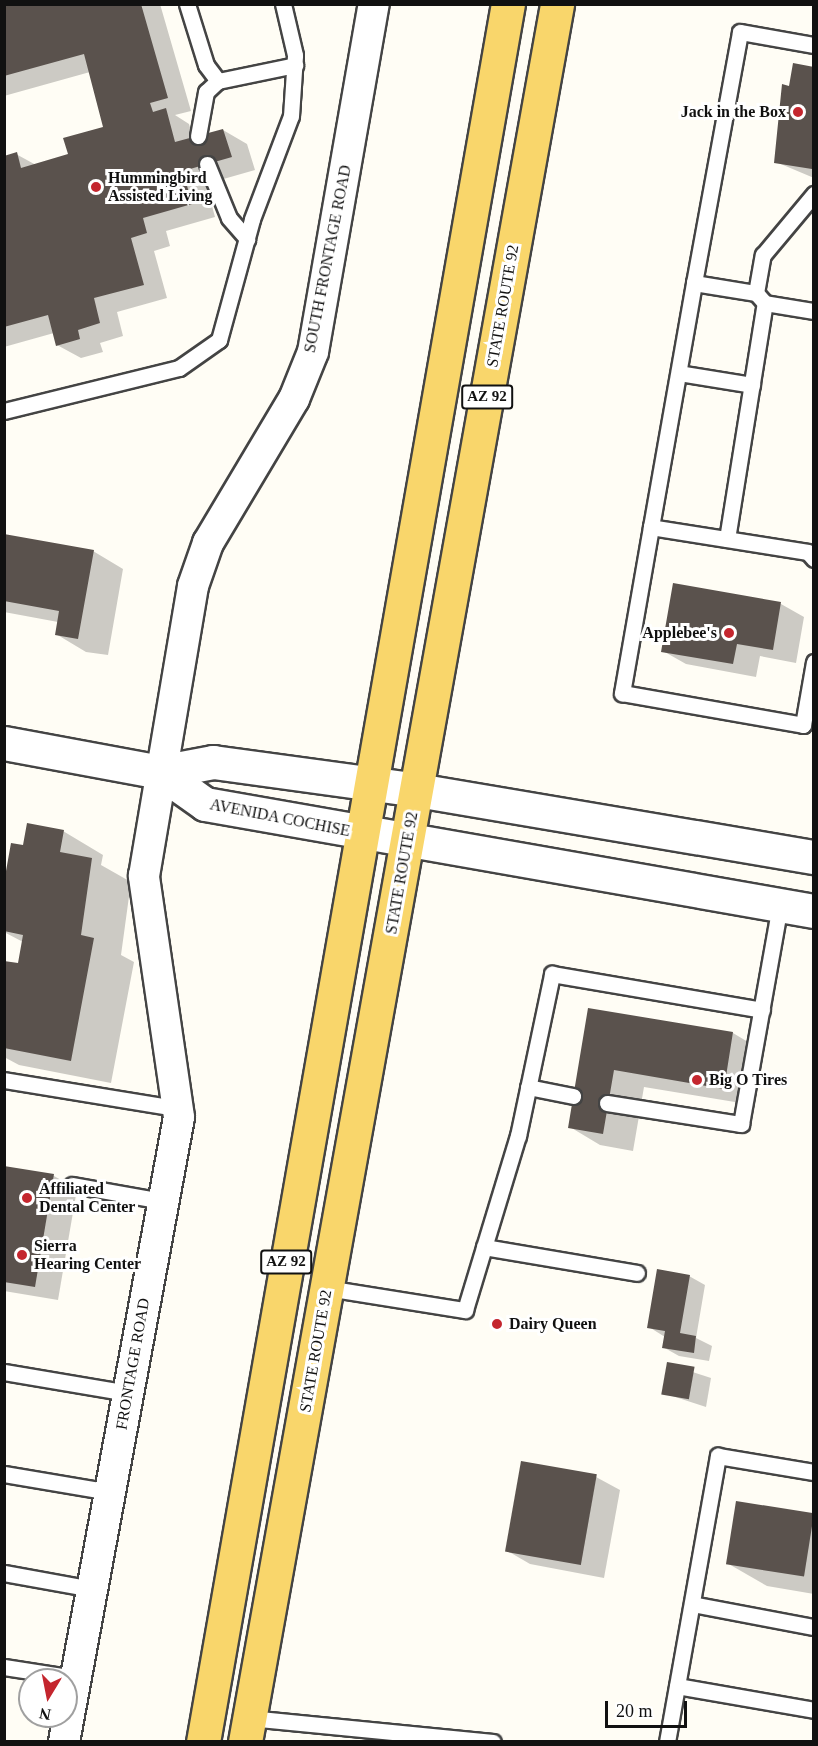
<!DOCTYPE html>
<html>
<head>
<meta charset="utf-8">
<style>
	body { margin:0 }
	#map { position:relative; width:818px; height:1746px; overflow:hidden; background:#fffdf5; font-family:"Times New Roman",serif }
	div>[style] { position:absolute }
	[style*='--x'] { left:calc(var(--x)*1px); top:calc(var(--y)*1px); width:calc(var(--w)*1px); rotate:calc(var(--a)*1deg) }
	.shadow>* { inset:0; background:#0003 }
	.building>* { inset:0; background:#5a524d; transform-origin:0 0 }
	.roads { filter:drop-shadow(2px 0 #444) drop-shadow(-2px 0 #444) drop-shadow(0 2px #444) drop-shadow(0 -2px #444) }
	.service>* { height:15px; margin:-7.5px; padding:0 7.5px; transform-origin:7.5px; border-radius:7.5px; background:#fff }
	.minor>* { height:30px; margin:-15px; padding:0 15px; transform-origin:15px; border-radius:15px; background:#fff }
	.tertiary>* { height:33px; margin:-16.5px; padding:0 16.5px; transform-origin:16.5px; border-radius:16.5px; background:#fff }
	.primary>* { height:33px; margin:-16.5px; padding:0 16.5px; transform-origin:16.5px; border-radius:16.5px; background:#f9d66b }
	.dots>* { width:16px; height:16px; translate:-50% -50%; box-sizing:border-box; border:3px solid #fff; border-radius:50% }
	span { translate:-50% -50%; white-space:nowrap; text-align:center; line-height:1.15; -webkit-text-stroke:6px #fff; paint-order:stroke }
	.shield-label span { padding:2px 4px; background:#fff; border:2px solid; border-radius:4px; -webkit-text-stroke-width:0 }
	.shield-label { font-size:15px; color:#111; font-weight:700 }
	.poi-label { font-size:16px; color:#111; font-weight:700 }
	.right { translate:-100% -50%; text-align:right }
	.left { translate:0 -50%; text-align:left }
	.street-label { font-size:16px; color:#111 }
	.frame { position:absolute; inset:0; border:6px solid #111; pointer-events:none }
	.north { position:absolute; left:18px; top:1668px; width:60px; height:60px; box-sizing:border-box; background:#fff; border:2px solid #a0a0a0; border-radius:50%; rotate:190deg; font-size:16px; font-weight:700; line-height:24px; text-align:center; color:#111 }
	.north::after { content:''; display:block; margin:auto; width:21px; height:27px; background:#c4262e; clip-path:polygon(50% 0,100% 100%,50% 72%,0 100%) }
	.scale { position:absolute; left:605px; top:1701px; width:82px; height:27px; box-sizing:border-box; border:3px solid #111; border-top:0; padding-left:8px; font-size:18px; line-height:21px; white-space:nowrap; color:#111; -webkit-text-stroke:4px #fff; paint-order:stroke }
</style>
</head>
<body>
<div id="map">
	<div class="shadow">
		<i style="clip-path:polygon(4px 4px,160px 4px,191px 111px,175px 115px,189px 124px,193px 139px,223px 130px,247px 144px,255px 170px,206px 184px,215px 217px,166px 231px,170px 246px,154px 251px,167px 298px,117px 312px,123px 336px,100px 343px,103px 352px,81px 358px,57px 345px,54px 333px,4px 347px,4px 157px,16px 154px,36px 165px,70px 155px,105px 128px,90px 72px,4px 96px)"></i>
		<i style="clip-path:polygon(814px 68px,814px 178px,776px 162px,790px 87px)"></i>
		<i style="clip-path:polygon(4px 535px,93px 551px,123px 569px,108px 655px,86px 652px,56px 634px,58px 622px,4px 612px)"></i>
		<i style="clip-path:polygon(674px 585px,781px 604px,804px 617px,796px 663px,760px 656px,756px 677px,686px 664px,663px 651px)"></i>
		<i style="clip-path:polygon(63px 831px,103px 855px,101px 865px,131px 882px,121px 955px,134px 962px,111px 1083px,19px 1065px,4px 1057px,4px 962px,20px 965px,23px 942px,4px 932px,12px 845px,24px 847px)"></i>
		<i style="clip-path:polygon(589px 1009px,733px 1033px,763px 1051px,753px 1105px,644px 1087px,633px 1151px,600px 1145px,570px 1127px)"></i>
		<i style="clip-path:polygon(4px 1167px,54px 1176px,77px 1189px,58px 1300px,4px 1291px)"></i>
		<i style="clip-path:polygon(689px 1276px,705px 1285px,696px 1338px,712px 1346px,709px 1361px,679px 1356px,663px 1347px,665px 1337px,649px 1327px)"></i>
		<i style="clip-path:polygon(668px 1364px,711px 1378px,706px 1407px,663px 1393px)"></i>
		<i style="clip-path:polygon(596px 1477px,620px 1490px,604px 1578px,530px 1564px,506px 1550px)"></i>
		<i style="clip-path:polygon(814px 1515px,814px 1594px,767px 1586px,727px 1563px)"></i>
	</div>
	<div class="building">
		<i style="clip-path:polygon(4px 4px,141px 4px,168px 98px,150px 103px,153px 112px,166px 108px,175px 142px,223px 129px,232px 157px,183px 171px,192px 204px,143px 218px,147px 233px,131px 238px,144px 285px,94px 298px,100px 323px,78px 330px,80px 339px,56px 346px,48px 315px,4px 327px,4px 156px,17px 152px,21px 168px,68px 154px,63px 138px,103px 127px,84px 54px,4px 76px)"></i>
		<i style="clip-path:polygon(793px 63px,814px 67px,812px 169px,774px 163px,782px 84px,789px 86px)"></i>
		<i style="clip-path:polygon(4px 534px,94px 550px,78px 639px,55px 635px,59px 611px,4px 601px)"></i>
		<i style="clip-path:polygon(673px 583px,781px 602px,773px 650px,737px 644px,733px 664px,661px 652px)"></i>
		<i style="clip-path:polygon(27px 823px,64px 830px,60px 852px,92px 858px,81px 935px,94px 938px,71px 1061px,4px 1048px,4px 961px,18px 963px,23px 935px,4px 931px,6px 871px,11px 843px,23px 845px)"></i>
		<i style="clip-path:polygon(588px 1008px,733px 1032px,724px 1089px,614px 1070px,603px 1134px,568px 1128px)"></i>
		<i style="clip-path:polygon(4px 1166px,54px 1174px,35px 1287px,4px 1282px)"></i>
		<i style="clip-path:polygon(657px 1269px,690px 1275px,680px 1333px,696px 1336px,694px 1353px,662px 1348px,665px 1331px,647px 1328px)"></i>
		<i style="left:667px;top:1362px;width:28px;height:33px;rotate:10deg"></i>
		<i style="left:521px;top:1461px;width:77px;height:92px;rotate:10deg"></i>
		<i style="left:736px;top:1501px;width:79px;height:64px;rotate:9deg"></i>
	</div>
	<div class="roads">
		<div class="service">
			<i style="--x:187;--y:4;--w:64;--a:72.7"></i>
			<i style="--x:206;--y:65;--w:20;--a:53"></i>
			<i style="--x:198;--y:136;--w:45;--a:-79.7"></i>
			<i style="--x:206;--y:92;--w:16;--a:-43"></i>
			<i style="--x:218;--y:81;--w:79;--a:-11.7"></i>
			<i style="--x:207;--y:164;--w:58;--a:67.8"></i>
			<i style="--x:229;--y:218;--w:28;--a:49"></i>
			<i style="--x:694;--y:283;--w:255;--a:-79.6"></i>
			<i style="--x:740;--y:32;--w:75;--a:10"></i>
			<i style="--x:756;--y:293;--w:39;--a:-80"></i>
			<i style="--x:763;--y:255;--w:80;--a:-50.1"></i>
			<i style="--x:679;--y:373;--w:74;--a:9.3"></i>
			<i style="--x:4;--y:411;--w:180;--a:-13.8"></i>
			<i style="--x:179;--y:368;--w:49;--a:-35"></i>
			<i style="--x:219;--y:340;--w:125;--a:-74.7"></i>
			<i style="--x:252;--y:219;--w:110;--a:-69.3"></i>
			<i style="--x:291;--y:116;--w:61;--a:-86.2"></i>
			<i style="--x:295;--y:55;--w:52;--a:-103.2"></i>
			<i style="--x:651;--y:527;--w:248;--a:-80"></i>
			<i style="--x:694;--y:283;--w:63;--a:9.2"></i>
			<i style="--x:756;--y:293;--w:13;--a:48"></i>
			<i style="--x:727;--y:539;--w:239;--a:-80.9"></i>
			<i style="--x:765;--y:303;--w:50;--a:9.3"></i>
			<i style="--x:814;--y:559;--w:9;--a:-131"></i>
			<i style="--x:808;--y:552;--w:159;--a:-171"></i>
			<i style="--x:651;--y:527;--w:169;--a:99.9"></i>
			<i style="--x:622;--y:693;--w:184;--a:10"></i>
			<i style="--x:803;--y:725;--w:64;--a:-80.1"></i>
			<i style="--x:4;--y:1080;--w:173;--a:9.3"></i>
			<i style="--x:528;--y:1087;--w:46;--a:11.3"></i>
			<i style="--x:607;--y:1103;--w:136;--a:8.9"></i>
			<i style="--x:741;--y:1124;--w:222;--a:-79.9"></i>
			<i style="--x:72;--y:1185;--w:92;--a:10"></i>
			<i style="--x:484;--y:1247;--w:155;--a:9.6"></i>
			<i style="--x:327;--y:1288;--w:140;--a:9.1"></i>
			<i style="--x:465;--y:1310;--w:182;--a:-73.1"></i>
			<i style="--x:518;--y:1136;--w:166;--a:-78.1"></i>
			<i style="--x:552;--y:974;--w:213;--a:9.7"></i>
			<i style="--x:4;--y:1372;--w:126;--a:9.6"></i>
			<i style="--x:4;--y:1474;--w:108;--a:9.6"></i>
			<i style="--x:4;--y:1573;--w:89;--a:10.3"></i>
			<i style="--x:692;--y:1604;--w:124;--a:10.7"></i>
			<i style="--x:4;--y:1667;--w:73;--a:8.7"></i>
			<i style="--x:677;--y:1686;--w:139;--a:9.9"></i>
			<i style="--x:249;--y:1718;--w:245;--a:5.6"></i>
			<i style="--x:667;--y:1742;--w:291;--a:-79.9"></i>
			<i style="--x:718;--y:1456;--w:97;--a:9.5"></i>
		</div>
		<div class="minor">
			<i style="--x:64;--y:1742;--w:635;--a:-79.57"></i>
			<i style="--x:179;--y:1117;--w:244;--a:-98.3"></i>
			<i style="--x:144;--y:876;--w:294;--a:-80.4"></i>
			<i style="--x:193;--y:586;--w:46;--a:-70.8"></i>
			<i style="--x:208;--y:543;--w:168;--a:-59.2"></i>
			<i style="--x:294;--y:399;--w:51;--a:-68"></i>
			<i style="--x:313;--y:352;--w:353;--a:-80.1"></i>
		</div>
		<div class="tertiary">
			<i style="--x:4;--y:743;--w:159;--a:10.5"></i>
			<i style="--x:160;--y:772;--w:54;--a:-10.7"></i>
			<i style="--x:213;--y:762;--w:206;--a:7.8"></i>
			<i style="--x:417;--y:790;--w:403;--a:9.6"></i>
			<i style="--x:160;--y:772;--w:55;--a:35.4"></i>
			<i style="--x:205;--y:804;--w:618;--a:9.97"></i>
		</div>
		<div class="primary">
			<i style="--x:203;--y:1742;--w:1765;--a:-80.05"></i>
			<i style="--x:245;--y:1742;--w:1766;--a:-79.82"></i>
		</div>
	</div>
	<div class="dots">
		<i style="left:798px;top:112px;background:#c4262e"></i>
		<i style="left:96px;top:187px;background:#c4262e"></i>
		<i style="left:729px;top:633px;background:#c4262e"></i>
		<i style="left:697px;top:1080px;background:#c4262e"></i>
		<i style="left:27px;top:1198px;background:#c4262e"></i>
		<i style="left:22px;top:1255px;background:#c4262e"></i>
		<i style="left:497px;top:1324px;background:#c4262e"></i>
	</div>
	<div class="shield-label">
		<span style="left:487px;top:397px">AZ 92</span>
		<span style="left:286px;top:1262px">AZ 92</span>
	</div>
	<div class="poi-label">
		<span class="right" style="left:786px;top:112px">Jack in the Box</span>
		<span class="left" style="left:108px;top:187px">Hummingbird<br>Assisted Living</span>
		<span class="right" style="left:717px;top:633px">Applebee's</span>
		<span class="left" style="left:709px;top:1080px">Big O Tires</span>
		<span class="left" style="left:39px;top:1198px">Affiliated<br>Dental Center</span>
		<span class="left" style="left:34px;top:1255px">Sierra<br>Hearing Center</span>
		<span class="left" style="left:509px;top:1324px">Dairy Queen</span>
	</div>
	<div class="street-label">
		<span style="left:328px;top:259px;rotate:-79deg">SOUTH FRONTAGE ROAD</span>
		<span style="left:503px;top:306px;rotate:-80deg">STATE ROUTE 92</span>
		<span style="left:280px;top:818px;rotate:11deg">AVENIDA COCHISE</span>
		<span style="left:402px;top:873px;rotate:-80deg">STATE ROUTE 92</span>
		<span style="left:316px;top:1351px;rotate:-80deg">STATE ROUTE 92</span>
		<span style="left:133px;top:1364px;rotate:-80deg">FRONTAGE ROAD</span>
	</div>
	<div class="frame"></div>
	<div class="north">N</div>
	<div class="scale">20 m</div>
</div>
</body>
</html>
